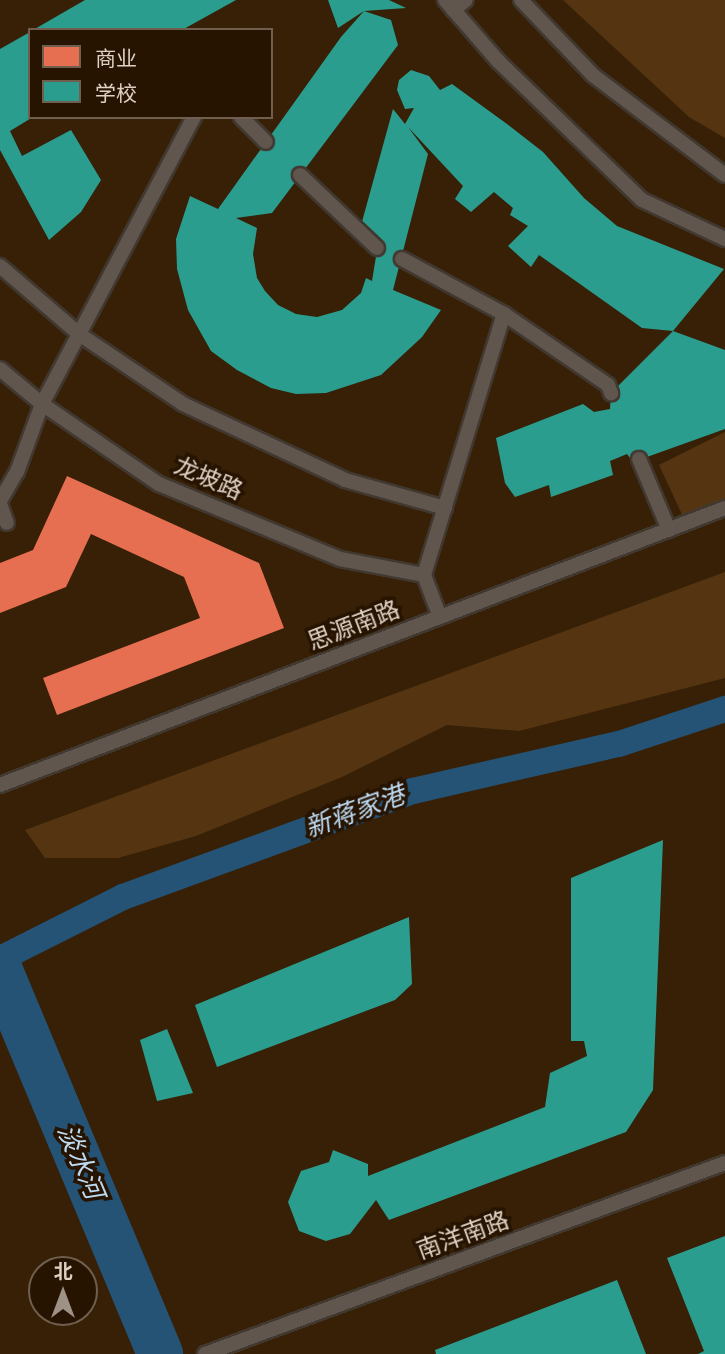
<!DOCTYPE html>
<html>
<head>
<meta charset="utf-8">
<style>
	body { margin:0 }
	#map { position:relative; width:725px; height:1354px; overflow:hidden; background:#261b10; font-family:Rubik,"Noto Sans SC",sans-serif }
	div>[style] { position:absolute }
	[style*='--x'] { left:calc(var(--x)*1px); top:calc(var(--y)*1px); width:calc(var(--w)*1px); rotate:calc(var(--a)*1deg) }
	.built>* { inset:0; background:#372006 }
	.green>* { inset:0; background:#553511 }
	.shops>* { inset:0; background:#e76f51 }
	.schools>* { inset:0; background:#2a9d8f }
	.canal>* { height:26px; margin:-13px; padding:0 13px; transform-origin:13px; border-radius:13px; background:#245376 }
	.river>* { height:46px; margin:-23px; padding:0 23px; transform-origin:23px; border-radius:23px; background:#245376 }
	.roads { filter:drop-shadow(2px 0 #413830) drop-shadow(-2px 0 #413830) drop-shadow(0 2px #413830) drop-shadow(0 -2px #413830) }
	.lane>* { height:14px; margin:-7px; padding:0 7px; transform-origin:7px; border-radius:7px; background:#60564e }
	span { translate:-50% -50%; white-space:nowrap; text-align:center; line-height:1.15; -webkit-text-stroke:7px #261300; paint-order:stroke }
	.street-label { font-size:24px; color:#dfd1c4 }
	.water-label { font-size:26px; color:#bddaf3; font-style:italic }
	.legend { position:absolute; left:28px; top:28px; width:245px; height:91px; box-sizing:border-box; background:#261300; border:2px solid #705f4e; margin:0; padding:9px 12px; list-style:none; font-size:21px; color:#dfd1c4 }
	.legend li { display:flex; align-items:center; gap:14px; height:35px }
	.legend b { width:35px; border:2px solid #705f4e }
	.north { position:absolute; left:28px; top:1256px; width:70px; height:70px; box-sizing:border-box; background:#261300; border:2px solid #705f4e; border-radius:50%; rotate:0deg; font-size:19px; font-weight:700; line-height:28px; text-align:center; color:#dfd1c4 }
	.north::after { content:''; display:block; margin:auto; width:24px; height:32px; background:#9e9185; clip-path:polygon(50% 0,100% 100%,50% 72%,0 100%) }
</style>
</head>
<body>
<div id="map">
	<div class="built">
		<i style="clip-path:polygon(evenodd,0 0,725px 0,725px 1354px,0 1354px,0 0,30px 30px,271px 30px,271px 117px,30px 117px,30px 30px,0 0,42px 1270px,84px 1270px,84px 1312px,42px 1312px,42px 1270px)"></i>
	</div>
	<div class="green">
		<i style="clip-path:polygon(563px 0,725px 0,725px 138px,689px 117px)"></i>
		<i style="clip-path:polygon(725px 432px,725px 508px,686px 523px,659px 465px)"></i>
		<i style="clip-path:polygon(725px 572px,725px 678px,519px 731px,447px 725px,342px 777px,196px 836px,118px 858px,45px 858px,25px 830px)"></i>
	</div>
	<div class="shops">
		<i style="clip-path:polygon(67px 476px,259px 563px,284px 628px,57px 715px,43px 678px,200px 618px,184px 577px,91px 534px,66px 587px,0 613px,0 563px,33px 550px)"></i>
	</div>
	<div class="schools">
		<i style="clip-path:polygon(85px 0,236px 0,182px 30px,33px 30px)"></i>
		<i style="clip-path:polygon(328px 0,389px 0,406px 8px,364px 11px,338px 28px)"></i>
		<i style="clip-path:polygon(364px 11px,391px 20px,398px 45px,272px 213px,236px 218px,257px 228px,253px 254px,257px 278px,265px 291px,278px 305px,296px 314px,317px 317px,342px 310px,361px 293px,366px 278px,372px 281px,379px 238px,360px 229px,393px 109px,405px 124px,414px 108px,405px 109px,397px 90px,399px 80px,411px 70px,429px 76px,440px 90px,452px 84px,507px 124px,543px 152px,584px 198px,617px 226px,724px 269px,673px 331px,725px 350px,725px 429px,633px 462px,627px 454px,610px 461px,613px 475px,551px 497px,549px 485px,515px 497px,505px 483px,496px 438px,583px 404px,594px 412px,610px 409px,611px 393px,673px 331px,642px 328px,539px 255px,531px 267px,508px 246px,528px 226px,510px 215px,513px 208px,494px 192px,471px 212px,455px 199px,463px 186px,408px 127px,428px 154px,393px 290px,441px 310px,422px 337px,381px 375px,326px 393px,296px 394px,271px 388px,237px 370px,211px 351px,188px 310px,177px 269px,176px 239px,190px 196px,218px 209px,341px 37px)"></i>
		<i style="clip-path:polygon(30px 32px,30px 117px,33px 117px,10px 131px,22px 156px,71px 130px,101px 180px,81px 212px,49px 240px,0 150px,0 49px)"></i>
		<i style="clip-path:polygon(663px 840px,653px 1090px,626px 1132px,389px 1220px,376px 1200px,350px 1234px,326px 1241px,299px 1231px,288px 1202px,301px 1171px,329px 1162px,333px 1150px,368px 1164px,368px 1176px,545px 1107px,550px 1073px,587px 1056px,584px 1041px,571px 1041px,571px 878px)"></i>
		<i style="clip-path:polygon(409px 917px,412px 984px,395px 1000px,217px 1067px,195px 1005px)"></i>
		<i style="clip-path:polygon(167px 1029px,193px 1093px,157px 1101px,140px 1040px)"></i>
		<i style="clip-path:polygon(725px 1236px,725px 1354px,698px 1354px,704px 1351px,667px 1258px)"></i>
		<i style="clip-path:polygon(617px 1280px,646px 1354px,436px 1354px,435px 1350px)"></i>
	</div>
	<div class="canal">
		<i style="--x:0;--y:959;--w:138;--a:-26.8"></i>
		<i style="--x:123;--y:897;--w:309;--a:-20.1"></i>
		<i style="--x:413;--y:791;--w:211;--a:-12.9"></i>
		<i style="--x:619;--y:744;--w:112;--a:-18.3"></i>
	</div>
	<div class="river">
		<i style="--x:0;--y:971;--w:415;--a:67.3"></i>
	</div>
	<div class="roads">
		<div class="lane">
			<i style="--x:445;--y:0;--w:81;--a:49"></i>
			<i style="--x:498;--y:61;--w:200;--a:44"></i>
			<i style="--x:642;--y:200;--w:92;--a:25.2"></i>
			<i style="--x:521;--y:0;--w:105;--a:46.2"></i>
			<i style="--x:594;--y:76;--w:164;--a:37.1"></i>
			<i style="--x:453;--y:10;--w:16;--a:-38"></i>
			<i style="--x:241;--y:117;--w:35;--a:45"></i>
			<i style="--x:300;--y:175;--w:106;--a:43.5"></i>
			<i style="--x:402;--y:259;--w:116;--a:28.3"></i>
			<i style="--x:504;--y:314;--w:126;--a:34.3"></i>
			<i style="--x:608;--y:385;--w:9;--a:69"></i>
			<i style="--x:0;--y:266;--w:104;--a:40.7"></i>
			<i style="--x:79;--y:334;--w:125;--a:33.9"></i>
			<i style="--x:183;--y:404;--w:179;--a:25.1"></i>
			<i style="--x:345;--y:480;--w:104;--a:15.6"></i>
			<i style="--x:0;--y:369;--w:55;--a:39.8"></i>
			<i style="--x:42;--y:404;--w:142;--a:34.4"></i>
			<i style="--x:159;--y:484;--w:196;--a:22.5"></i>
			<i style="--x:340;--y:559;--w:86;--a:10.8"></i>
			<i style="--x:639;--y:459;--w:77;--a:67.1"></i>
			<i style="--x:0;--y:501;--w:34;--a:-60"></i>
			<i style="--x:17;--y:472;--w:72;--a:-69.8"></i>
			<i style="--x:42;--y:404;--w:325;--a:-62.1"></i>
			<i style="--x:0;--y:504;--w:20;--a:70"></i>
			<i style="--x:440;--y:617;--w:45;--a:-110.9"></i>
			<i style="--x:424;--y:575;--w:273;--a:-73"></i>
			<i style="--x:0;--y:785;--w:776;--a:-20.91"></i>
			<i style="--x:205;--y:1354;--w:554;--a:-20.17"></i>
		</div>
	</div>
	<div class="street-label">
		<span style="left:208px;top:479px;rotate:23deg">龙坡路</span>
		<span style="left:354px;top:626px;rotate:-21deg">思源南路</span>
		<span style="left:463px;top:1236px;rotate:-20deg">南洋南路</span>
	</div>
	<div class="water-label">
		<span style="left:355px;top:812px;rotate:-20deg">新蒋家港</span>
		<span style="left:80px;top:1162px;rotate:67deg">淡水河</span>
	</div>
	<ul class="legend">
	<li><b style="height:19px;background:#e76f51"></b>商业</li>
	<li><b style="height:19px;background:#2a9d8f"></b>学校</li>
	</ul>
	<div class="north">北</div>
</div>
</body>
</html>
